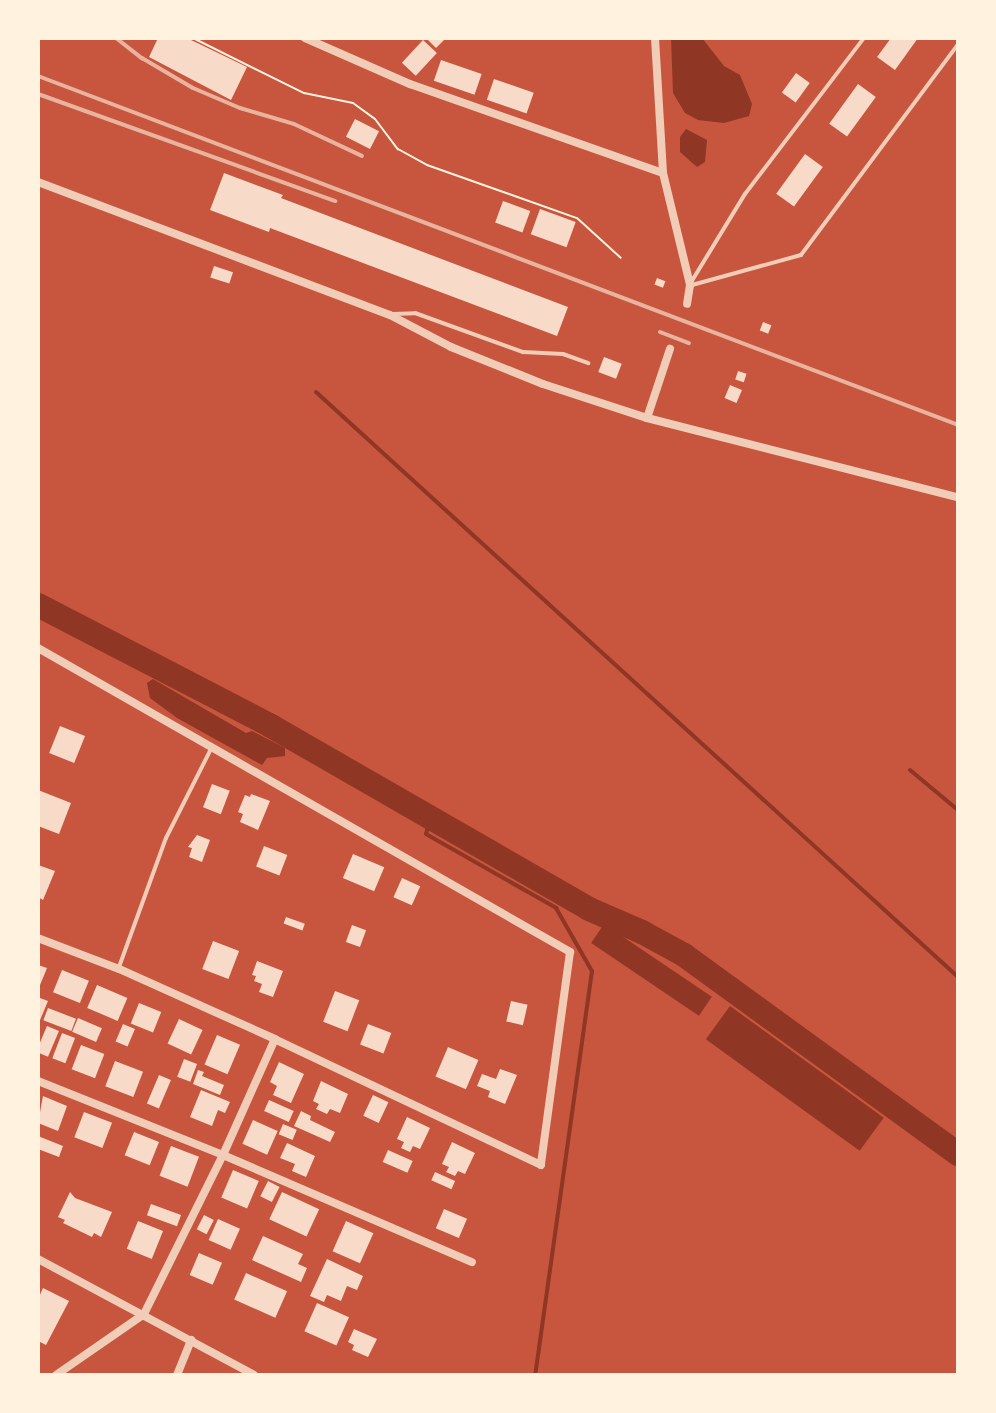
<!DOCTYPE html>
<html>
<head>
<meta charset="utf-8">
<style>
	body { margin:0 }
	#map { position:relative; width:996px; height:1413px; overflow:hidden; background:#c8553d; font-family:"Fira Sans Condensed",sans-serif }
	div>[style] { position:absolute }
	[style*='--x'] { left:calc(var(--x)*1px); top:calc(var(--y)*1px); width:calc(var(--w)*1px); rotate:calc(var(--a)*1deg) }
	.water>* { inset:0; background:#8f3625; transform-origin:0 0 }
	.stream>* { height:4px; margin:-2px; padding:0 2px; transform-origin:2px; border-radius:2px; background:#8f3625 }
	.river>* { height:24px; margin:-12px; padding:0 12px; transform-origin:12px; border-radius:12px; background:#8f3625 }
	.building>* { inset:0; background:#f7dbc8; transform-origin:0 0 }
	.path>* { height:2px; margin:-1px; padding:0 1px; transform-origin:1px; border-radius:1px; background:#fff3e0 }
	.service>* { height:4px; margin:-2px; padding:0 2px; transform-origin:2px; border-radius:2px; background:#f1ccb7 }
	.minor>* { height:8px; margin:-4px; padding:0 4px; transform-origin:4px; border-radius:4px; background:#f1ccb7 }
	.rail>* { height:4px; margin:-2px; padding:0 2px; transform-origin:2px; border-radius:2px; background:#e9b49f }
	span { translate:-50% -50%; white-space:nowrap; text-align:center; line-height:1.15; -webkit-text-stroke:7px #fff3e0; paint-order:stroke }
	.frame { position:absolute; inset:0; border:40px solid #fff3e0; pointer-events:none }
</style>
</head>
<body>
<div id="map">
	<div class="water">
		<i style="clip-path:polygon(671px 38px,702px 38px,724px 66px,740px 75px,752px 104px,749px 116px,724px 123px,698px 120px,685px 113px,673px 93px)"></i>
		<i style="clip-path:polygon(686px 129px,707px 140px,705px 162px,697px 167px,680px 152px,680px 137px)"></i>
		<i style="clip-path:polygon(153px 679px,246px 733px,252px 731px,285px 748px,285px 756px,267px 758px,262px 765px,177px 718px,150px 698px,147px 683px)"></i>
		<i style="left:604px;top:924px;width:130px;height:23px;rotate:34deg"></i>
		<i style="left:730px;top:1006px;width:190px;height:41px;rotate:36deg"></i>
	</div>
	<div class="stream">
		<i style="--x:316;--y:392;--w:869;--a:42.34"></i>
		<i style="--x:910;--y:770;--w:62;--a:39.8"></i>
		<i style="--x:430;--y:817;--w:17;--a:103"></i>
		<i style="--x:426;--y:834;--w:150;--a:29.6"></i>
		<i style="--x:556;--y:908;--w:73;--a:60.3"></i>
		<i style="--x:592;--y:971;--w:408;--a:98"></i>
	</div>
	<div class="river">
		<i style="--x:38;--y:605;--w:263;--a:27.4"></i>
		<i style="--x:271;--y:726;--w:367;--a:29.9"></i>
		<i style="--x:589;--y:909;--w:58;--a:23.5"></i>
		<i style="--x:642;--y:932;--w:48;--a:28.7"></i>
		<i style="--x:684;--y:955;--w:339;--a:36"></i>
	</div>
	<div class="building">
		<i style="clip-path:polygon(158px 38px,187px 38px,247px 67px,231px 100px,149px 57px)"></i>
		<i style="clip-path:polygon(426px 38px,446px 38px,436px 48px)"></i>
		<i style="clip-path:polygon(891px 38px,918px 38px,895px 70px,877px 57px)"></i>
		<i style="left:423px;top:40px;width:19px;height:31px;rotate:43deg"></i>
		<i style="left:441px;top:60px;width:43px;height:22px;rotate:19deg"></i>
		<i style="left:796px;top:73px;width:17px;height:24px;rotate:36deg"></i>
		<i style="left:494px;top:79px;width:42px;height:22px;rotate:19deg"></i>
		<i style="left:858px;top:84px;width:22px;height:49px;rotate:36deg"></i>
		<i style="left:355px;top:119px;width:27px;height:20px;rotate:27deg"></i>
		<i style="left:805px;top:154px;width:22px;height:49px;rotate:36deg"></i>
		<i style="clip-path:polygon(224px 173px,283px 195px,281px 198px,568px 307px,557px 336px,270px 228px,269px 232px,210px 210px)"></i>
		<i style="left:503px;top:201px;width:29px;height:23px;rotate:20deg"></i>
		<i style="left:540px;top:209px;width:38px;height:27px;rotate:20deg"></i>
		<i style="left:214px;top:266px;width:20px;height:12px;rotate:18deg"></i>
		<i style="left:657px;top:278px;width:9px;height:7px;rotate:21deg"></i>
		<i style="left:763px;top:322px;width:9px;height:9px;rotate:21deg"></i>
		<i style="left:604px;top:357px;width:19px;height:16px;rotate:21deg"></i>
		<i style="left:738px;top:371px;width:9px;height:9px;rotate:18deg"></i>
		<i style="left:730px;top:385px;width:13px;height:14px;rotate:23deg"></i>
		<i style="left:60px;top:726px;width:27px;height:29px;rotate:22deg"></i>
		<i style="left:212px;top:784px;width:19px;height:25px;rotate:21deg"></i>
		<i style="clip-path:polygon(38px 790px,71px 803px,59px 834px,38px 826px)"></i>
		<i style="clip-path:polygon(251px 794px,270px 801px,258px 830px,240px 822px,243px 814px,238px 812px,245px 795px,250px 797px)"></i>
		<i style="clip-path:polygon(197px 835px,210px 840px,202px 862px,189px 857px,192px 848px,188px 847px)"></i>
		<i style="left:264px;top:846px;width:25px;height:22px;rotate:21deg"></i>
		<i style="left:353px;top:854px;width:34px;height:26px;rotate:23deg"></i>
		<i style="clip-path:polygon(38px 865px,55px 871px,43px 900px,38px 897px)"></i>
		<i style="left:402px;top:878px;width:20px;height:21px;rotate:24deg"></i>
		<i style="left:286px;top:917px;width:20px;height:7px;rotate:20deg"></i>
		<i style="left:352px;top:925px;width:15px;height:18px;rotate:20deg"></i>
		<i style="left:213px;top:941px;width:28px;height:30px;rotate:21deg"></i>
		<i style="clip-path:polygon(257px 961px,283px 971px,273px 997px,259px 992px,262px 984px,254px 981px,256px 976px,252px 975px)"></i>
		<i style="clip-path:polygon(38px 965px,47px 968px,38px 990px)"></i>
		<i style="left:62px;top:970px;width:29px;height:24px;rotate:22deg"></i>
		<i style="left:97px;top:985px;width:33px;height:25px;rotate:23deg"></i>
		<i style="left:335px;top:991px;width:26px;height:33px;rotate:21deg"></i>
		<i style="clip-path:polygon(40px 998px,48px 1001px,38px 1025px,38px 1002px)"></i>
		<i style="left:511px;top:1001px;width:17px;height:21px;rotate:13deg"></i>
		<i style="left:139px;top:1003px;width:24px;height:22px;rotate:22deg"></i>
		<i style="left:48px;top:1008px;width:30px;height:13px;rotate:21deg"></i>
		<i style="left:78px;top:1018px;width:26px;height:15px;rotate:23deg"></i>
		<i style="left:179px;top:1019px;width:26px;height:27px;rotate:25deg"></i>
		<i style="left:123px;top:1024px;width:13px;height:19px;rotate:23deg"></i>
		<i style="left:368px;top:1024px;width:25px;height:22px;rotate:21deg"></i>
		<i style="left:47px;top:1026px;width:13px;height:28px;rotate:23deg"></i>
		<i style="left:62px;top:1033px;width:14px;height:27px;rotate:21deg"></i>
		<i style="left:217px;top:1035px;width:25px;height:32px;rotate:23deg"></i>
		<i style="left:81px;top:1045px;width:25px;height:26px;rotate:21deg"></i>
		<i style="left:448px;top:1047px;width:33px;height:32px;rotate:23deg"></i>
		<i style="left:184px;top:1059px;width:14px;height:19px;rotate:21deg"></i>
		<i style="left:115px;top:1061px;width:30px;height:27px;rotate:21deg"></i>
		<i style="clip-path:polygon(279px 1062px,304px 1074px,291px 1103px,273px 1095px,277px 1086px,270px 1082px)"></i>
		<i style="clip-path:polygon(500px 1069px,517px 1075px,505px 1104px,488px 1097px,490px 1091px,477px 1086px,482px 1074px,496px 1079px)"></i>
		<i style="clip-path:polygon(198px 1070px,204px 1072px,202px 1076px,224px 1085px,220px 1095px,193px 1084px)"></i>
		<i style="left:159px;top:1075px;width:13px;height:31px;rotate:23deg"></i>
		<i style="clip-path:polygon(321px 1081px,348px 1094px,340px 1113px,330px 1109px,327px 1114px,316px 1109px,319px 1104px,313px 1101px)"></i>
		<i style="clip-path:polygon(201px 1090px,230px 1102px,225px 1113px,218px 1110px,212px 1126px,190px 1117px)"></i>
		<i style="left:373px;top:1095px;width:17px;height:23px;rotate:25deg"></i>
		<i style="clip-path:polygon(43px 1096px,67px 1106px,58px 1131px,38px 1123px)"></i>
		<i style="left:269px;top:1100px;width:27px;height:12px;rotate:24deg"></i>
		<i style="clip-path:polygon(301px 1111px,311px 1116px,310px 1120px,335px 1132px,330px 1142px,294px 1126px)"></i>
		<i style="left:84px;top:1112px;width:30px;height:27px;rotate:21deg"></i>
		<i style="clip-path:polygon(407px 1117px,430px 1128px,420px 1149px,413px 1146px,410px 1152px,401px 1148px,404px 1142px,397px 1139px)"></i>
		<i style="left:253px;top:1120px;width:27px;height:26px;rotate:24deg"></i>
		<i style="left:283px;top:1124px;width:15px;height:11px;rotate:23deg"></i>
		<i style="left:134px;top:1132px;width:27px;height:25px;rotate:22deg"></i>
		<i style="clip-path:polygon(38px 1136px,63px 1146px,59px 1157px,38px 1149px)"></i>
		<i style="clip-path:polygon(452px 1142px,475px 1153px,465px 1174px,458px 1171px,455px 1176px,446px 1172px,449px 1167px,442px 1164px)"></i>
		<i style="clip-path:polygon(287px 1143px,315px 1156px,306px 1177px,292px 1171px,295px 1164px,280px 1158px)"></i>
		<i style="left:171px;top:1146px;width:30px;height:32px;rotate:21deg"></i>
		<i style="left:388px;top:1150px;width:27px;height:13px;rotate:24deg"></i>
		<i style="left:233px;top:1170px;width:28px;height:30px;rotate:23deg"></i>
		<i style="left:435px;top:1172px;width:22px;height:9px;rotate:24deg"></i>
		<i style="left:268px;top:1181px;width:13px;height:17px;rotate:27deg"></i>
		<i style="clip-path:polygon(70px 1192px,75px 1198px,112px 1212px,101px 1237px,94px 1233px,92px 1237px,63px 1223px,65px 1220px,58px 1217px)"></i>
		<i style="left:282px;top:1192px;width:41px;height:30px;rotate:25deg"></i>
		<i style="left:151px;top:1204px;width:32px;height:12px;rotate:20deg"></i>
		<i style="left:444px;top:1209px;width:25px;height:21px;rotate:23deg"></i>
		<i style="left:204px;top:1215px;width:11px;height:16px;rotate:27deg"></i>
		<i style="left:218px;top:1219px;width:24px;height:23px;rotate:24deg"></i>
		<i style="left:138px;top:1221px;width:27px;height:30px;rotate:22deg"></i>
		<i style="left:346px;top:1221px;width:30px;height:33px;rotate:24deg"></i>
		<i style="clip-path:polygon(263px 1236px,303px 1254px,298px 1264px,307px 1268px,301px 1282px,252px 1260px)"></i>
		<i style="left:199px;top:1253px;width:25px;height:24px;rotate:23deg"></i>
		<i style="clip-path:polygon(327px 1259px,363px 1276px,357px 1290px,347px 1286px,341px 1301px,327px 1295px,324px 1302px,310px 1296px)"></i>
		<i style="left:246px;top:1273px;width:45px;height:29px;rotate:24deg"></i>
		<i style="clip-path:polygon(43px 1288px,69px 1301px,46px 1345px,38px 1341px,38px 1299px)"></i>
		<i style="left:317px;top:1303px;width:35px;height:31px;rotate:24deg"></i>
		<i style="clip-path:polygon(354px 1329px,377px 1339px,368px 1357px,352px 1350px,354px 1345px,348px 1342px)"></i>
	</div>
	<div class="path">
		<i style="--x:193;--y:38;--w:124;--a:26.4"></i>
		<i style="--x:304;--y:93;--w:50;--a:11.5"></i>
		<i style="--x:353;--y:103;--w:27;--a:36"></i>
		<i style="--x:375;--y:119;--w:38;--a:53"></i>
		<i style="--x:398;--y:149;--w:33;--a:29"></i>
		<i style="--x:427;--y:165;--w:159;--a:19.5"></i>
		<i style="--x:577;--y:218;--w:59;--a:42.3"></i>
	</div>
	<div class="service">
		<i style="--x:690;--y:284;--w:105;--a:-58.6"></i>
		<i style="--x:745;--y:194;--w:196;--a:-52.7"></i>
		<i style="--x:692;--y:285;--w:113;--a:-15.4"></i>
		<i style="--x:801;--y:255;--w:263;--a:-53.3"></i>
		<i style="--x:392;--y:314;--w:23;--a:-2"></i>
		<i style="--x:415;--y:313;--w:115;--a:19.9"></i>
		<i style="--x:523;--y:352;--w:40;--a:2.9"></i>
		<i style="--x:563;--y:354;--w:27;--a:20"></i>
		<i style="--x:119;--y:967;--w:137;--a:-70"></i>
		<i style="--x:166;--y:838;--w:102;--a:-63.2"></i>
	</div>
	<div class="minor">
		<i style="--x:305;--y:38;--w:115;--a:23.7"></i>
		<i style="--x:410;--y:84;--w:268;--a:19.4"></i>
		<i style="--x:655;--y:38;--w:135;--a:86.6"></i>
		<i style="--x:663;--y:173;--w:115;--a:76.4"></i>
		<i style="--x:690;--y:285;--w:19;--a:99"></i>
		<i style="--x:38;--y:182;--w:376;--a:20.7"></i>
		<i style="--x:390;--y:315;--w:69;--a:27.7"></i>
		<i style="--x:451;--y:347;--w:99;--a:21.9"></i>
		<i style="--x:543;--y:384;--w:109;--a:18.1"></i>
		<i style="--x:647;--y:418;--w:321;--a:14.3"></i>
		<i style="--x:647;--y:418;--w:73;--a:-71.6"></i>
		<i style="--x:38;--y:648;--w:613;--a:29.74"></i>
		<i style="--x:570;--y:952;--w:215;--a:97.8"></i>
		<i style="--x:541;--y:1165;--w:294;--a:-154.7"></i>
		<i style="--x:275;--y:1039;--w:171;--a:-155.8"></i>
		<i style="--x:119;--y:969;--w:87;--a:-159.1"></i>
		<i style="--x:38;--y:1081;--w:199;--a:21.8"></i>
		<i style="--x:223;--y:1155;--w:271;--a:23.3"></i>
		<i style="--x:38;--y:1259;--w:245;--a:28.2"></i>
		<i style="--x:56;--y:1375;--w:107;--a:-34.7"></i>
		<i style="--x:144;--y:1314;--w:178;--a:-63.6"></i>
		<i style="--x:223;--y:1155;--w:127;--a:-65.9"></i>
		<i style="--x:177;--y:1375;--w:38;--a:-68"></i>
	</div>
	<div class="rail">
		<i style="--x:116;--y:38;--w:33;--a:38"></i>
		<i style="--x:142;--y:58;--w:59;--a:30.5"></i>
		<i style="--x:193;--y:88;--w:51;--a:23.1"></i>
		<i style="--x:240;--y:108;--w:56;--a:16.5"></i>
		<i style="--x:294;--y:124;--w:75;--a:25.2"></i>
		<i style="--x:38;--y:76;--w:984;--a:20.77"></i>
		<i style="--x:38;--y:94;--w:316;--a:19.8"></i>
		<i style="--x:660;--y:332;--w:31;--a:21"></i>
	</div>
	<div class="frame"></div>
</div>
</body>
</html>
